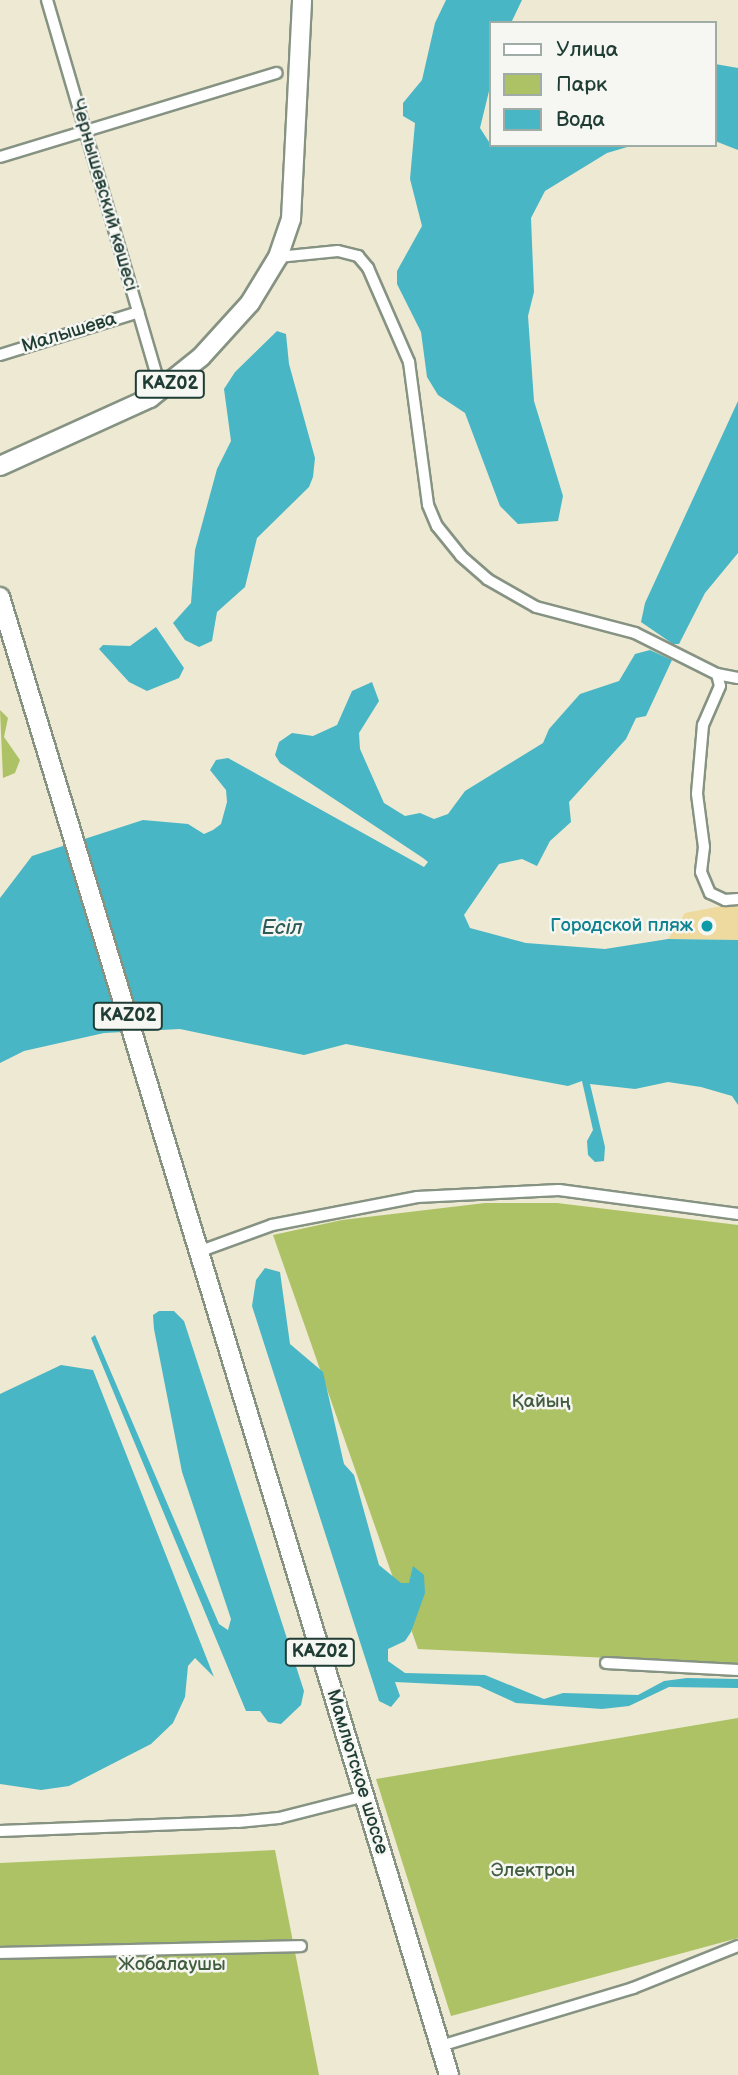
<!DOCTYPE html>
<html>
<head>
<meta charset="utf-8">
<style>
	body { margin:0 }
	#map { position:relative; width:738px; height:2075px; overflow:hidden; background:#ede9d2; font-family:"Balsamiq Sans",sans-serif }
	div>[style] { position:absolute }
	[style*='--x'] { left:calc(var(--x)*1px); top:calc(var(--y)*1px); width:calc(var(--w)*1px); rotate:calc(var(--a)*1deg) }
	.green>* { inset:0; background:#adc165 }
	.sand>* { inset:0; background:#eeda9e }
	.water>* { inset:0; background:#49b6c5 }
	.roads { filter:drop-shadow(2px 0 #869383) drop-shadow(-2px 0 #869383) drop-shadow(0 2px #869383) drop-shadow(0 -2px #869383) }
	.minor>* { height:10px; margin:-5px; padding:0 5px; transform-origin:5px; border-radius:5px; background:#fff }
	.trunk>* { height:18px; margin:-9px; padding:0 9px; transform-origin:9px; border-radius:9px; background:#fff }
	.dots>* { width:19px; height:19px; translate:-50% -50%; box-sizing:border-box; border:4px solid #f6f6f2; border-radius:50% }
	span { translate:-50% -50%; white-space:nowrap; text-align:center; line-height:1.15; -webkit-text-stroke:5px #f6f6f2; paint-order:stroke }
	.shield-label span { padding:2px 5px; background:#f6f6f2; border:2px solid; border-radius:5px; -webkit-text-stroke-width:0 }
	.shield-label { font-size:18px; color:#1f3d34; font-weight:700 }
	.street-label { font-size:19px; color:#1f3d34 }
	.culture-label { font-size:19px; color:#0d838f }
	.right { translate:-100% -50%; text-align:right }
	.park-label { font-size:19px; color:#425e40 }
	.water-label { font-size:21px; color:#2a5b58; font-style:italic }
	.legend { position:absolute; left:489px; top:21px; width:228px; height:126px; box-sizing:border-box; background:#f6f6f2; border:2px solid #a0aca6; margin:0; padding:9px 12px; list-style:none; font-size:21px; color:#1f3d34 }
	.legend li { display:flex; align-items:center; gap:14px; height:35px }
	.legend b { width:35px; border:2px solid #a0aca6 }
</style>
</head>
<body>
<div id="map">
	<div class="green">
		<i style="clip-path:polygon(0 710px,8px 718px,4px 737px,20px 760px,15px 773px,3px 778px)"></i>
		<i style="clip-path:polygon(485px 1203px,557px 1203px,738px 1225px,738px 1664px,418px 1649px,273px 1235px,342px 1220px)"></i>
		<i style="clip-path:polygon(738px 1718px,738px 1938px,451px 2016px,376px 1779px)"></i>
		<i style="clip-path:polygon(275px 1850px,319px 2075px,0 2075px,0 1863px)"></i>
	</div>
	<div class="sand">
		<i style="clip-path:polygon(738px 903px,738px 940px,668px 939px,685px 913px)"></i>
	</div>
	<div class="water">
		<i style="clip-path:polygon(446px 0,522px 0,511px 23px,491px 23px,491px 83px,480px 128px,491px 145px,634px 145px,607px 153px,545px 191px,531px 218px,534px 292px,528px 316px,534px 401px,563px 496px,558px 521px,518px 524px,500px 506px,465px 413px,438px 395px,427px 377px,421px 332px,397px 284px,397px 271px,422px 226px,410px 179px,415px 123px,403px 116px,403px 103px,422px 80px,435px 23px)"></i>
		<i style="clip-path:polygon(715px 64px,738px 68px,738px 150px,715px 141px)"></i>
		<i style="clip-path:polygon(277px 331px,286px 334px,289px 364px,315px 458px,313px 477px,309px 487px,257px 538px,245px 587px,217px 612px,212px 641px,199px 647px,185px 640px,173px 623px,191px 603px,195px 550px,217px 469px,231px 441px,224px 389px,235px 372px)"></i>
		<i style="clip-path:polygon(738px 401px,738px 553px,705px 593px,679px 644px,673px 644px,641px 622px,645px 603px)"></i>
		<i style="clip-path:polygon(156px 627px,184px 668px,179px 678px,147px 691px,129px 682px,99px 649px,103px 645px,130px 646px)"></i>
		<i style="clip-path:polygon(650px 650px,672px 660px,646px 716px,636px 718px,626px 739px,569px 802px,571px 822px,550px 841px,537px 866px,522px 859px,499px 864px,464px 915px,470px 928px,526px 943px,605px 949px,668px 939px,738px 940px,738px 1105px,732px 1096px,701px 1087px,668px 1082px,635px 1089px,590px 1084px,605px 1147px,604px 1161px,595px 1162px,588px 1155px,587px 1141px,593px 1130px,582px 1081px,568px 1086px,346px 1044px,304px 1055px,180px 1029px,104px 1033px,24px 1051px,0 1063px,0 898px,32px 856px,143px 820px,188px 824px,204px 834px,213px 830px,221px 824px,227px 802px,226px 790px,210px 770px,216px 760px,228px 758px,424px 867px,428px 862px,423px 858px,280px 763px,275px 755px,279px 742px,292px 733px,313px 736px,337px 725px,352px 691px,372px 682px,379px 701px,359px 733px,360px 749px,384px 803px,405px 816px,420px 813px,434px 819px,448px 814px,465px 791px,543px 743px,549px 729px,580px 694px,619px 681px,635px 654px)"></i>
		<i style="clip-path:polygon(265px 1268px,280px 1272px,290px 1344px,323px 1372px,344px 1464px,354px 1475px,379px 1565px,401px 1583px,409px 1583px,413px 1566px,424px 1575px,425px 1593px,411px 1632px,405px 1641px,388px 1649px,388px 1661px,405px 1673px,485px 1675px,544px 1699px,563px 1693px,638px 1695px,664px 1681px,687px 1678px,738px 1679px,738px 1688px,669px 1687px,629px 1706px,602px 1709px,516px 1703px,479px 1686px,395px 1682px,400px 1696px,391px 1707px,379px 1701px,252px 1306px,256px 1280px)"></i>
		<i style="clip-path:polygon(159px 1311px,174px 1311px,184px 1321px,304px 1691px,301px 1705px,281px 1724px,268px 1722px,260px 1711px,246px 1711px,91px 1338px,95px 1335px,219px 1624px,228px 1630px,231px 1619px,182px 1472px,154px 1329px,153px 1315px)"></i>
		<i style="clip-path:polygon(61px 1365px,93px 1370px,214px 1677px,195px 1658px,188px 1666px,185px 1697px,173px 1723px,151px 1744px,69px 1786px,41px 1790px,0 1784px,0 1394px)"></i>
	</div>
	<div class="roads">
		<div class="minor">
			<i style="--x:47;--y:0;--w:406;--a:73.7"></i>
			<i style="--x:0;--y:157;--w:289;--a:-16.9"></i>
			<i style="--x:278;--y:257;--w:60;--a:-5.7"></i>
			<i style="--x:338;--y:251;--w:21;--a:14"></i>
			<i style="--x:358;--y:256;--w:16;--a:50"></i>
			<i style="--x:368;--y:268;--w:103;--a:66.4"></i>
			<i style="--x:409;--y:362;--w:144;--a:82.4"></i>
			<i style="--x:428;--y:505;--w:23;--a:67"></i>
			<i style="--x:437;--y:526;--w:38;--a:51"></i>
			<i style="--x:461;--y:556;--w:35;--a:41"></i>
			<i style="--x:487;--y:579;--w:56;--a:29.7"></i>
			<i style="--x:536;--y:607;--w:102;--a:14.7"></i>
			<i style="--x:635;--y:633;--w:92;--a:26.6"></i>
			<i style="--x:717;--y:674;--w:12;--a:76"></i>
			<i style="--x:720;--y:686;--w:43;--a:113.6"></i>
			<i style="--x:703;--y:725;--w:69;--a:95"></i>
			<i style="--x:697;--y:794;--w:53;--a:82.5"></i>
			<i style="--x:704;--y:847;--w:25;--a:97"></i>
			<i style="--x:701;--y:872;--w:23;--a:67"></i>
			<i style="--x:710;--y:893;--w:17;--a:25"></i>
			<i style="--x:725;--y:900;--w:13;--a:-4"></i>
			<i style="--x:0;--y:355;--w:145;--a:-17.2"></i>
			<i style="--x:717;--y:674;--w:21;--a:11"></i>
			<i style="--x:198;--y:1252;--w:79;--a:-20"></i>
			<i style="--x:272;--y:1225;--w:148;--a:-10.9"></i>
			<i style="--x:417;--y:1197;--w:142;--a:-2.8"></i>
			<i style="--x:559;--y:1190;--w:181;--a:7.6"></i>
			<i style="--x:606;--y:1663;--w:132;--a:3"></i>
			<i style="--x:0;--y:1831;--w:238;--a:-2.2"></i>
			<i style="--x:238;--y:1822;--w:41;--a:-5.6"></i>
			<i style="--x:279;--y:1818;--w:89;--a:-14.3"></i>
			<i style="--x:0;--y:1953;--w:301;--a:-1.3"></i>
			<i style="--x:440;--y:2046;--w:202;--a:-16.7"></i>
			<i style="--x:633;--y:1988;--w:113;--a:-21.8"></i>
		</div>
		<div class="trunk">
			<i style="--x:0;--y:466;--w:165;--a:-24.4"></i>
			<i style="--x:150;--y:398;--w:65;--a:-38.8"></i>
			<i style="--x:201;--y:357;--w:73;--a:-47.8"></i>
			<i style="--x:250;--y:303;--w:54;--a:-58.7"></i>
			<i style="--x:278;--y:257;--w:40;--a:-71.1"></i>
			<i style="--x:291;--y:219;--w:219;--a:-87.1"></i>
			<i style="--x:0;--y:597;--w:1545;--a:73.1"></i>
		</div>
	</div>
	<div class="dots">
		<i style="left:707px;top:926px;background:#0f9aa8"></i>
	</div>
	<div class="shield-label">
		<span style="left:170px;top:384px">KAZ02</span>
		<span style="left:128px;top:1016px">KAZ02</span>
		<span style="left:320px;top:1652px">KAZ02</span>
	</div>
	<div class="street-label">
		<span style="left:104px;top:195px;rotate:74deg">Чернышевский көшесі</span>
		<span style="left:69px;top:333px;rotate:-17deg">Малышева</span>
		<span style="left:357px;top:1772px;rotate:73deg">Мамлютское шоссе</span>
	</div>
	<div class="culture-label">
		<span class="right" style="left:693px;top:926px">Городской пляж</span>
	</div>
	<div class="park-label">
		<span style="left:541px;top:1402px">Қайың</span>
		<span style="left:533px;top:1871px">Электрон</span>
		<span style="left:172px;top:1965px">Жобалаушы</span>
	</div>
	<div class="water-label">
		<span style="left:282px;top:928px">Есіл</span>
	</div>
	<ul class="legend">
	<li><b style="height:9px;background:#fff"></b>Улица</li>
	<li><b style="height:19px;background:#adc165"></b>Парк</li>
	<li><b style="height:19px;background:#49b6c5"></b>Вода</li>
	</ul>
</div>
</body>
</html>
